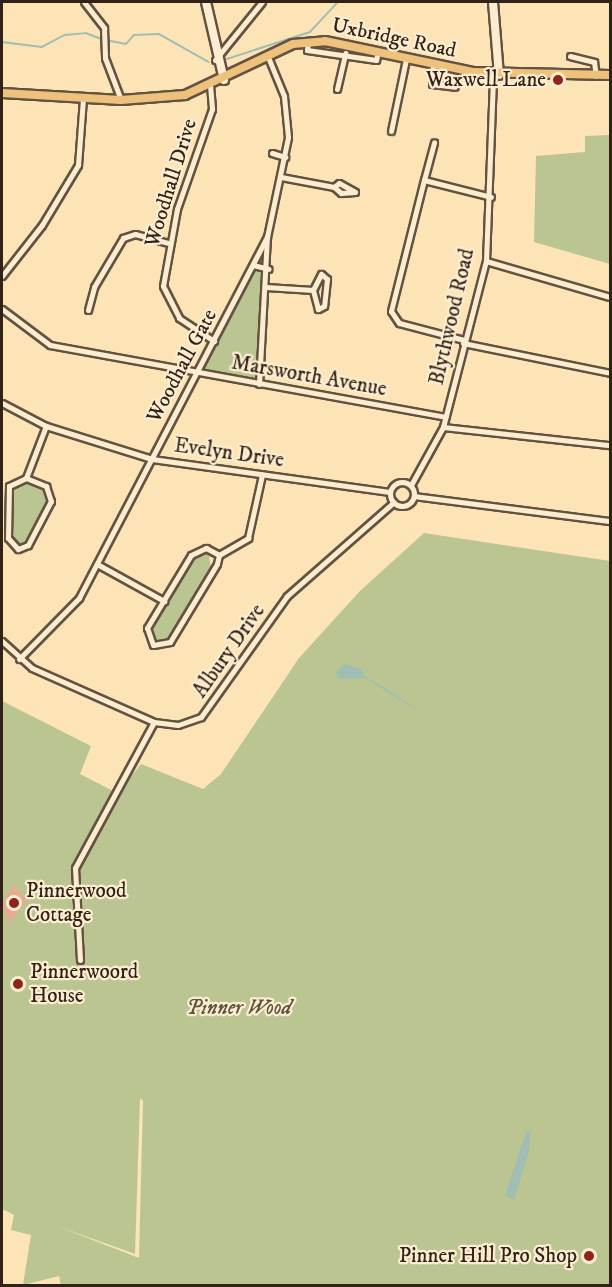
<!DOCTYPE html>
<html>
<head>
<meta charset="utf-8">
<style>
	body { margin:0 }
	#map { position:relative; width:612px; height:1287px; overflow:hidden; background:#fce4b7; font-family:"IM FELL DW Pica",serif }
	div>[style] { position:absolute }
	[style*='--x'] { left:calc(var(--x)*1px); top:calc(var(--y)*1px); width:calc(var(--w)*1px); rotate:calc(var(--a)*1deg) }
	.green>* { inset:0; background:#bac592 }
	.water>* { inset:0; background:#a0beb3 }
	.stream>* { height:1.5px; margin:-0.75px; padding:0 0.75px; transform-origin:0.75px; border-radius:0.75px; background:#a0beb3 }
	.building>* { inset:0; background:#e7aa95 }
	.roads { filter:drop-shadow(2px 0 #645240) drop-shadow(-2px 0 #645240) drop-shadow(0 2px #645240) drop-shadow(0 -2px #645240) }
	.street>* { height:5px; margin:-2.5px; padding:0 2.5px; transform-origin:2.5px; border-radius:2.5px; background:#fdedd0 }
	.street>.ring { margin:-2.5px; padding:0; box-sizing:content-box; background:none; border:5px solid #fdedd0; border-radius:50% }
	.secondary>* { height:8px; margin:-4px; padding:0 4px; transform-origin:4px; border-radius:4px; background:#fdedd0 }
	.primary>* { height:8px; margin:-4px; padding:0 4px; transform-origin:4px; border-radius:4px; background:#eec27c }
	.dots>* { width:16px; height:16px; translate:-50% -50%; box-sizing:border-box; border:3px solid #fdedd0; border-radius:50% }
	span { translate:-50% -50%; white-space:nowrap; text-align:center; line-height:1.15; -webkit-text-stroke:4.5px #fdedd0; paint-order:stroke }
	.street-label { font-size:21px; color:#312218 }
	.poi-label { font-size:21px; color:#312218 }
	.right { translate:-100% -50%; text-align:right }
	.left { translate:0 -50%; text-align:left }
	.park-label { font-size:21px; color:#5a533d; font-style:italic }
	.frame { position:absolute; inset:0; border:3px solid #312218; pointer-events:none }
</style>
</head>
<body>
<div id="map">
	<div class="green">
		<i style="clip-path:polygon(610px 135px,610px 264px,534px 242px,536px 156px,585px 152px,585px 136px)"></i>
		<i style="clip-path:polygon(267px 237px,259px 384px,197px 373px)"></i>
		<i style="clip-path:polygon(20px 480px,45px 489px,49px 498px,25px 544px,17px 547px,10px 540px,12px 486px)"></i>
		<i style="clip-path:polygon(evenodd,424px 533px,610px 561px,610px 1285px,61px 1286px,59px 1276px,23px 1285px,31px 1235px,11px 1230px,14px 1215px,2px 1209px,2px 701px,91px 746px,80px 774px,117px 793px,141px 764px,203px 789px,221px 774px,299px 658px,360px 591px,424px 533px,140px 1098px,143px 1101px,139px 1258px,57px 1226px,135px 1254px,140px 1098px)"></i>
		<i style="clip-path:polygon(208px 551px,211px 568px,168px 640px,154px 642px,150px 630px,195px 554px)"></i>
	</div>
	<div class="water">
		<i style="clip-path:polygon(344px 664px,362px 669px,365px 677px,387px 689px,423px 714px,365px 678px,339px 679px,336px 673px)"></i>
		<i style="clip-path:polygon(526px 1132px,531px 1132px,528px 1155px,514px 1200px,505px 1195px)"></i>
	</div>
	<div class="stream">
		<i style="--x:106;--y:40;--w:20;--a:11"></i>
		<i style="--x:126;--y:44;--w:12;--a:-48"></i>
		<i style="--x:134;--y:35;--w:25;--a:-2"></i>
		<i style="--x:159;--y:34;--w:57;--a:29.2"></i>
		<i style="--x:2;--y:42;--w:40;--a:7.1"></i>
		<i style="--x:42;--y:47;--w:26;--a:-28"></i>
		<i style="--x:65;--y:35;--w:21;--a:-5"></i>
		<i style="--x:86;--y:33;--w:17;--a:21"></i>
		<i style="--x:227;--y:59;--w:87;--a:-18"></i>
		<i style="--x:310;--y:32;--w:41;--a:-47"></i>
	</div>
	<div class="building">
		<i style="clip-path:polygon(14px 885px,27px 900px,9px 923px,2px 905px)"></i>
	</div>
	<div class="roads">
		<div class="street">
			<i style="--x:84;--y:2;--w:33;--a:52"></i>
			<i style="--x:104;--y:28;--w:30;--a:88"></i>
			<i style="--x:105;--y:58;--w:45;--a:69.1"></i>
			<i style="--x:308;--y:41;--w:9;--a:96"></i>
			<i style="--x:307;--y:50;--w:70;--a:8.2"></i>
			<i style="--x:376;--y:60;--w:8;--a:-76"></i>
			<i style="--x:570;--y:56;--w:25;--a:14"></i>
			<i style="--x:594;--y:62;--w:14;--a:82"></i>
			<i style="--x:215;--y:60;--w:75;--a:-51"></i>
			<i style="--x:433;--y:65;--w:19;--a:93"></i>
			<i style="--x:432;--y:84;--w:23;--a:7"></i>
			<i style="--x:210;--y:85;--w:24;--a:85"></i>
			<i style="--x:212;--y:109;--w:106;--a:109.3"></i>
			<i style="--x:177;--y:209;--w:78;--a:100.3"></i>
			<i style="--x:163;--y:286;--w:36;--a:63"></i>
			<i style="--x:179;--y:318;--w:42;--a:33.3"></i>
			<i style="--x:337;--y:89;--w:37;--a:-77"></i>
			<i style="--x:391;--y:131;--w:74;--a:-78.2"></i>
			<i style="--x:272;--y:153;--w:14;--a:17"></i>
			<i style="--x:281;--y:177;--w:54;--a:10.7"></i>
			<i style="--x:334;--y:187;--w:6;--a:-39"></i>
			<i style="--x:339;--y:183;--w:18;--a:29"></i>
			<i style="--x:355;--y:192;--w:14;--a:176"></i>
			<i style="--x:341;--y:193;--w:9;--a:-139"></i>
			<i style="--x:424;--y:180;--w:39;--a:-75"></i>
			<i style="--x:486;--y:261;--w:129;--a:16.2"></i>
			<i style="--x:253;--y:265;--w:16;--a:14"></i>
			<i style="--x:321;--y:274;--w:8;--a:40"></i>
			<i style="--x:327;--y:279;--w:27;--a:96"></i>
			<i style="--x:324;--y:306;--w:7;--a:153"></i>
			<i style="--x:318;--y:309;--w:20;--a:-105"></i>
			<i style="--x:313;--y:290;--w:18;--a:-63"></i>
			<i style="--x:2;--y:276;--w:65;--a:-51.9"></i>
			<i style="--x:42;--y:225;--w:70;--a:-59"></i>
			<i style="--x:78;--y:165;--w:66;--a:-85.7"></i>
			<i style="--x:266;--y:287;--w:47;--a:3.7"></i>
			<i style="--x:2;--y:309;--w:60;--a:36.9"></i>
			<i style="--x:50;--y:345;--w:402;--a:10.3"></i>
			<i style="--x:88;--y:310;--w:24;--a:-75"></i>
			<i style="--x:94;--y:287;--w:57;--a:-59.4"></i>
			<i style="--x:123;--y:238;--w:13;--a:-18"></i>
			<i style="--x:135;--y:234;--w:34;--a:15"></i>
			<i style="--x:464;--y:340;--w:67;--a:-165.3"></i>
			<i style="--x:399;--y:323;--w:14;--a:-124"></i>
			<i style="--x:391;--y:311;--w:135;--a:-75.9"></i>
			<i style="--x:424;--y:180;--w:69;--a:14.2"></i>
			<i style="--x:463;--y:343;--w:150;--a:11.5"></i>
			<i style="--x:259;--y:384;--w:147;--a:-86.9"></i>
			<i style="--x:2;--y:403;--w:50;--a:27.6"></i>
			<i style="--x:46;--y:426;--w:111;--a:17.3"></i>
			<i style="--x:152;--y:459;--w:240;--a:7.9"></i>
			<i style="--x:443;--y:427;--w:168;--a:6.2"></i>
			<i style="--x:26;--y:478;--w:22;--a:22"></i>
			<i style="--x:46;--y:486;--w:16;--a:72"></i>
			<i style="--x:51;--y:501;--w:50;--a:117.6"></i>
			<i style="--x:28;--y:545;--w:11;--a:158"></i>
			<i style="--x:18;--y:549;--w:15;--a:-132"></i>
			<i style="--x:8;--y:538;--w:52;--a:-88.9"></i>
			<i style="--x:9;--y:486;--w:19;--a:-25"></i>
			<i style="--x:26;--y:478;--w:56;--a:-69"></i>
			<i class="ring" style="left:390px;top:482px;width:19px;height:19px"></i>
			<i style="--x:411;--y:485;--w:66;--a:-61.1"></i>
			<i style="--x:443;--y:427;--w:171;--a:-75.5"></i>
			<i style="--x:486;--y:261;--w:186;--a:-87.8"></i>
			<i style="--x:414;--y:496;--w:198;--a:7.3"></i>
			<i style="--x:206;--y:548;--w:15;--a:28"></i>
			<i style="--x:219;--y:555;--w:9;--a:103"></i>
			<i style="--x:217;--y:564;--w:91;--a:121.1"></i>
			<i style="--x:170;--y:642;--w:17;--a:170"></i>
			<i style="--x:153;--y:645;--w:18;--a:-109"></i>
			<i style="--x:147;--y:628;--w:85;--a:-58.9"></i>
			<i style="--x:191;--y:555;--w:17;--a:-25"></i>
			<i style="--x:219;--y:555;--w:34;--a:-30"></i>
			<i style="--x:248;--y:538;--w:65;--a:-77.5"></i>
			<i style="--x:97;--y:564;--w:77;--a:28.9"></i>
			<i style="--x:2;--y:641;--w:40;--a:42"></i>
			<i style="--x:32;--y:668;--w:133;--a:23.9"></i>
			<i style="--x:154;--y:722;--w:24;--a:7"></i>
			<i style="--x:178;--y:725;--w:24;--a:-19"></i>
			<i style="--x:201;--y:717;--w:148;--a:-54.6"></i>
			<i style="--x:287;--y:596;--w:142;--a:-41.3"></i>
			<i style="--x:19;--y:659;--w:86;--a:-45.5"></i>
			<i style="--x:79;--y:598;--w:407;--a:-62.5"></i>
			<i style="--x:267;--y:237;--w:102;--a:-78.1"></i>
			<i style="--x:288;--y:137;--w:41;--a:-95.6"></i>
			<i style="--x:284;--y:96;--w:42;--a:-112.3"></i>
			<i style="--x:80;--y:960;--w:92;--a:-93.1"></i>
			<i style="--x:75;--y:868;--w:166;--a:-61.6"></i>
		</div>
		<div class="secondary">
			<i style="--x:206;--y:2;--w:80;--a:77"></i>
			<i style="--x:493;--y:2;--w:73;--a:85.3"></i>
		</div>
		<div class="primary">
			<i style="--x:2;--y:93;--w:119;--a:3.4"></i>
			<i style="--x:121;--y:100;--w:64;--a:-4.5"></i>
			<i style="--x:185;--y:95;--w:119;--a:-25.3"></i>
			<i style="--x:293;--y:44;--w:32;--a:-5"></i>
			<i style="--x:325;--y:41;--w:151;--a:11.8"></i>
			<i style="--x:473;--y:72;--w:137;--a:1.3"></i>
		</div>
	</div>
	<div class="dots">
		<i style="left:558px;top:80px;background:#8f2418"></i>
		<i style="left:14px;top:903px;background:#8f2418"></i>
		<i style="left:18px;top:984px;background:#8f2418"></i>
		<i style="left:589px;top:1256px;background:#8f2418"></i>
	</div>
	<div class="street-label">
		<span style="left:394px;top:38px;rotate:12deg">Uxbridge Road</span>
		<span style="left:171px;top:183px;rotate:-73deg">Woodhall Drive</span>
		<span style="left:452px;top:317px;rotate:-77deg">Blythwood Road</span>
		<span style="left:182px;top:366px;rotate:-62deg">Woodhall Gate</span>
		<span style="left:309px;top:376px;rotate:10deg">Marsworth Avenue</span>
		<span style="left:229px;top:453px;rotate:8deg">Evelyn Drive</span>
		<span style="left:229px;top:651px;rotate:-55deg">Albury Drive</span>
	</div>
	<div class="poi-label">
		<span class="right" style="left:546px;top:80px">Waxwell Lane</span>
		<span class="left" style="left:26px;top:903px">Pinnerwood<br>Cottage</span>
		<span class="left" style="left:30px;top:984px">Pinnerwoord<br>House</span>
		<span class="right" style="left:577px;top:1256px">Pinner Hill Pro Shop</span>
	</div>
	<div class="park-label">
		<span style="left:239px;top:1008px">Pinner Wood</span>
	</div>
	<div class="frame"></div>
</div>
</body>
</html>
